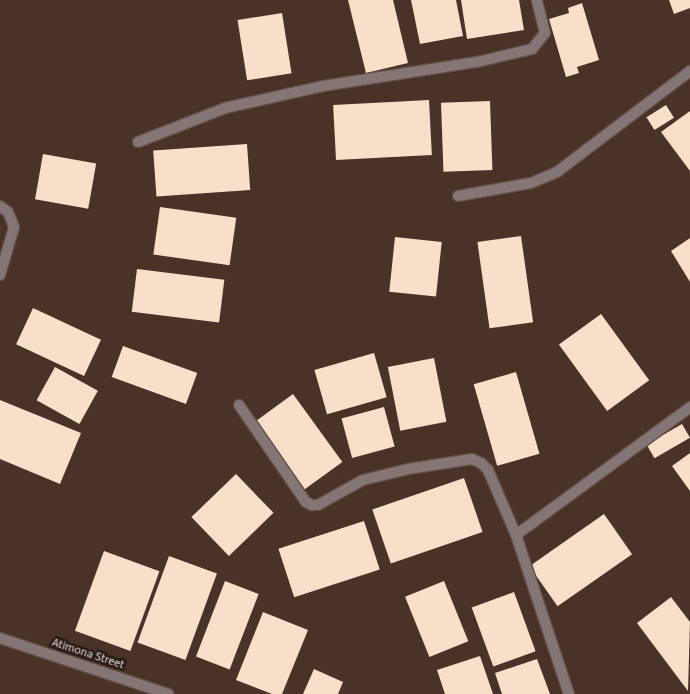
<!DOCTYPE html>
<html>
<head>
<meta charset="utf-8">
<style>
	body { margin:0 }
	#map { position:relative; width:690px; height:694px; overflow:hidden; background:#493228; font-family:"Source Sans 3",sans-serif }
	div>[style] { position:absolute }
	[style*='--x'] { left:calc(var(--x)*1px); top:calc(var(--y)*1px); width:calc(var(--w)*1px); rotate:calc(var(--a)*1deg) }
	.building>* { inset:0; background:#f7dfca; transform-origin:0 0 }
	.roads { filter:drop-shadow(1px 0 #654f46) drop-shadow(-1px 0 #654f46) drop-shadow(0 1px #654f46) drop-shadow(0 -1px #654f46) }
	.minor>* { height:10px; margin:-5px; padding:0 5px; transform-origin:5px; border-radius:5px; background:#847675 }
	span { translate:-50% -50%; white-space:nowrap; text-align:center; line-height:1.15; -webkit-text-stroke:5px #271c18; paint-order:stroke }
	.street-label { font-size:12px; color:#e2d2cc }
</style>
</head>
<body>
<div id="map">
	<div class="building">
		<i style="clip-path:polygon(348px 0,393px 0,408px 63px,366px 73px)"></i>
		<i style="clip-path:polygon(411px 0,456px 0,463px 36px,420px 44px)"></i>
		<i style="clip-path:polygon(461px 0,519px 0,524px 30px,467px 39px)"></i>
		<i style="clip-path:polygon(669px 0,690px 0,690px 8px,674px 14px)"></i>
		<i style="clip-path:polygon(582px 3px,599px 60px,577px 67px,579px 73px,566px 77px,549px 19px,569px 13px,568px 8px)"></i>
		<i style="left:282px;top:13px;width:61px;height:45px;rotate:81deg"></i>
		<i style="left:429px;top:100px;width:55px;height:96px;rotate:87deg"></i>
		<i style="left:490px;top:101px;width:69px;height:49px;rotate:88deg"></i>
		<i style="left:666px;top:105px;width:15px;height:23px;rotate:58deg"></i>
		<i style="clip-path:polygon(690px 111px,690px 171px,661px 132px)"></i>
		<i style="left:247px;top:144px;width:46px;height:94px;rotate:86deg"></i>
		<i style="left:43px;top:154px;width:54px;height:46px;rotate:10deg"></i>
		<i style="left:160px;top:207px;width:77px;height:48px;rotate:8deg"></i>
		<i style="left:521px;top:236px;width:87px;height:44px;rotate:82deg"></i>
		<i style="left:395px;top:237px;width:47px;height:55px;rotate:6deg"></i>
		<i style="clip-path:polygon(690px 238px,690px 282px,671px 251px)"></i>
		<i style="left:137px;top:269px;width:88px;height:43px;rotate:7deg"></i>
		<i style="left:33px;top:308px;width:75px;height:40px;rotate:25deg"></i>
		<i style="left:601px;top:314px;width:82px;height:52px;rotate:54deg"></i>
		<i style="left:123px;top:346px;width:79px;height:33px;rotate:20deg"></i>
		<i style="left:374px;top:353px;width:46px;height:62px;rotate:74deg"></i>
		<i style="left:434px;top:358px;width:65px;height:47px;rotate:79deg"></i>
		<i style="left:55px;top:367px;width:49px;height:38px;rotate:29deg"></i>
		<i style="left:516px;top:372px;width:85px;height:44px;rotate:74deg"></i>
		<i style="left:293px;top:394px;width:84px;height:47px;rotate:54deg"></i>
		<i style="clip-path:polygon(0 400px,81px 433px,60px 484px,0 459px)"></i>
		<i style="left:384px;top:407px;width:41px;height:44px;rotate:75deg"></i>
		<i style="left:682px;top:424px;width:16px;height:41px;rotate:60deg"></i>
		<i style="clip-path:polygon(690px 453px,690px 491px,672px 466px)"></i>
		<i style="left:236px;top:474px;width:54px;height:62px;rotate:46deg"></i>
		<i style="left:464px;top:478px;width:57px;height:97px;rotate:71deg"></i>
		<i style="left:604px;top:514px;width:49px;height:91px;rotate:55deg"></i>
		<i style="left:364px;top:521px;width:51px;height:90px;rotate:72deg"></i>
		<i style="left:104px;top:551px;width:59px;height:85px;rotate:20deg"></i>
		<i style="left:169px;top:556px;width:51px;height:92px;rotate:20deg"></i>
		<i style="left:225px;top:581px;width:36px;height:81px;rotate:21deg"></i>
		<i style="left:444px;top:581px;width:65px;height:42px;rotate:68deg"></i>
		<i style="left:514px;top:592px;width:63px;height:45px;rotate:70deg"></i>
		<i style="clip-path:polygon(671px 597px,690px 622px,688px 691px,637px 623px)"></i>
		<i style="clip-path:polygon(263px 612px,308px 630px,282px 694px,272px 694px,236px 680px)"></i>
		<i style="clip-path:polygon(480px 656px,493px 694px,445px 694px,437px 670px)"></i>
		<i style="clip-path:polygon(537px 659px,550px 694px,502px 694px,495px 673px)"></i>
		<i style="clip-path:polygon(314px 669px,343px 682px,338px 694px,303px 694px)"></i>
	</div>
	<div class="roads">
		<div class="minor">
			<i style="--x:138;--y:142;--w:93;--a:-21.3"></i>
			<i style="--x:225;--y:108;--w:100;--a:-12.7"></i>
			<i style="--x:323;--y:86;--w:156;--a:-8.9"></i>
			<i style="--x:477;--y:62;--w:57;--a:-13.3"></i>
			<i style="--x:532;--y:49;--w:21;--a:-51"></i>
			<i style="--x:545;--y:33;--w:34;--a:-104"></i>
			<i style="--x:458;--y:196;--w:74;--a:-10.1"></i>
			<i style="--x:531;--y:183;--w:28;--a:-23"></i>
			<i style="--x:557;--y:172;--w:167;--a:-37.2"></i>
			<i style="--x:0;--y:206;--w:10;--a:37"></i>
			<i style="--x:8;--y:212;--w:16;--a:68"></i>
			<i style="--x:14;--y:227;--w:50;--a:106.3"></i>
			<i style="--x:239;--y:405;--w:118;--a:55.4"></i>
			<i style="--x:306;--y:502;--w:7;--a:27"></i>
			<i style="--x:312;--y:505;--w:6;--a:0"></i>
			<i style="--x:318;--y:505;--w:51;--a:-29.1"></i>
			<i style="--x:363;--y:480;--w:46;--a:-13.7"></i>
			<i style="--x:408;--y:469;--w:65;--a:-8.9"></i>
			<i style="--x:472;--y:459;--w:10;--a:24"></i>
			<i style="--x:481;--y:463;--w:10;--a:45"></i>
			<i style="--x:488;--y:470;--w:71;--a:66.7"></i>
			<i style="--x:516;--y:535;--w:168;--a:71.6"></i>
			<i style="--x:516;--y:535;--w:216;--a:-36.3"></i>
			<i style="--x:0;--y:638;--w:177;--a:18.4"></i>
		</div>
	</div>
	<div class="street-label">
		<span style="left:88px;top:654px;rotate:18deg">Atimona Street</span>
	</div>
</div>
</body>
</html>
